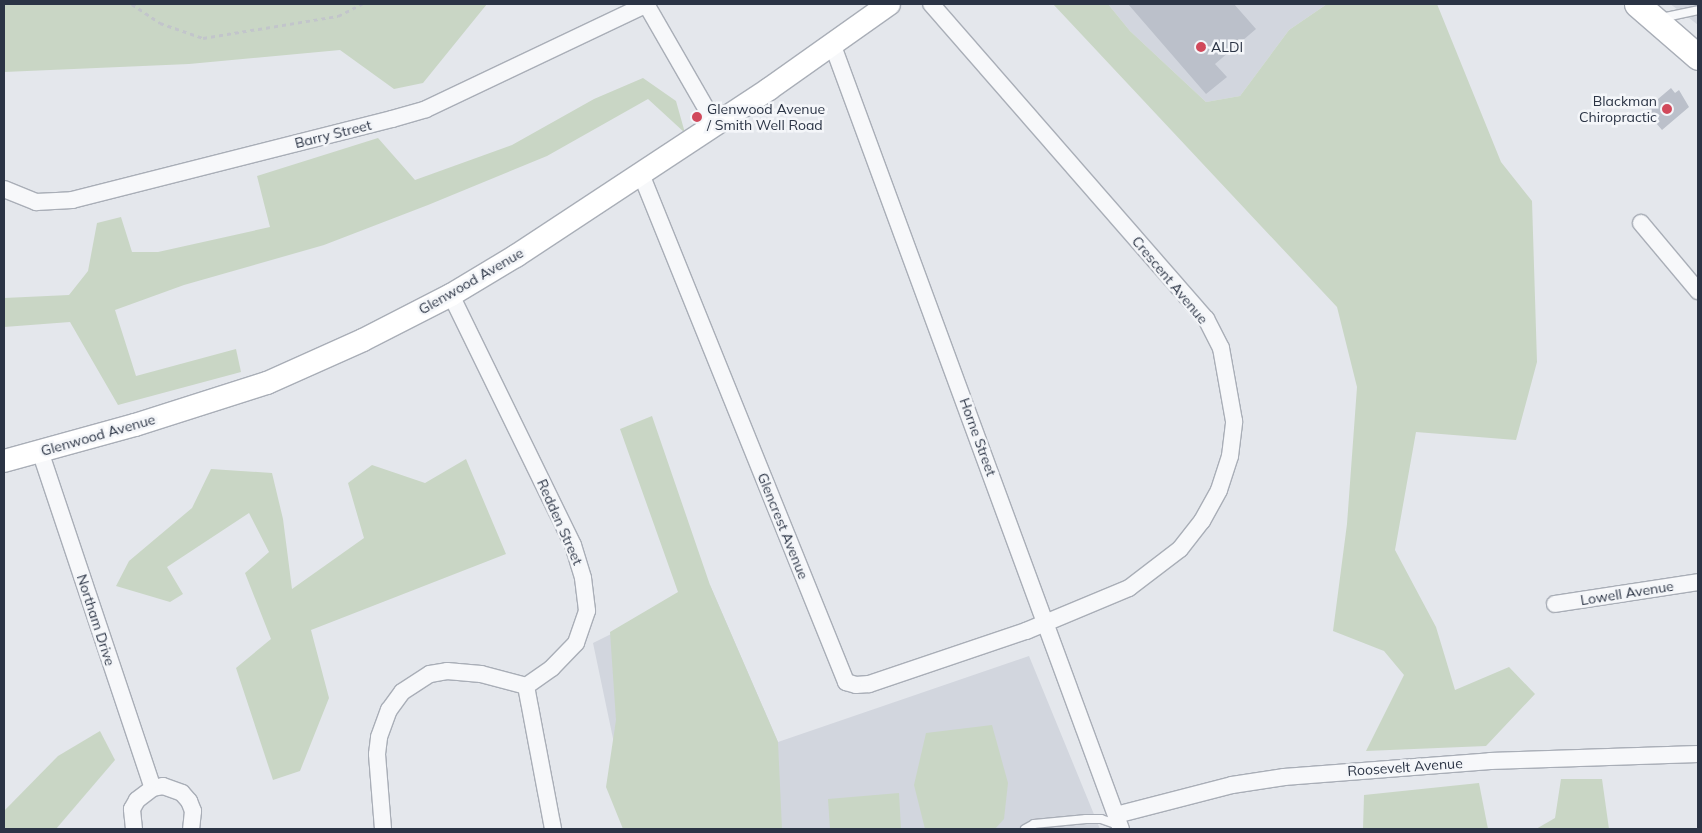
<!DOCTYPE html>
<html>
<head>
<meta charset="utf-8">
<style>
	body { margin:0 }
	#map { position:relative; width:1702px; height:833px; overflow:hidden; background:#e4e7ec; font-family:Mulish,sans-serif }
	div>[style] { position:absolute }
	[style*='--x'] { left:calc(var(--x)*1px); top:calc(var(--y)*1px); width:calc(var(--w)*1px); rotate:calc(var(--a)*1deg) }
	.built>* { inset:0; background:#d2d6de }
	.green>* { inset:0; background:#c9d6c5 }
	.building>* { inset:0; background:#bbc0ca }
	.path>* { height:2.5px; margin-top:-1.25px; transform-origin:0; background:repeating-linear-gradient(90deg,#c2c5cb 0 4px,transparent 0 8px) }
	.roads { filter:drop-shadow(1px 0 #a9aeb7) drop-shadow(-1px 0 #a9aeb7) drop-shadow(0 1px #a9aeb7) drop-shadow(0 -1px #a9aeb7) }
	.lane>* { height:8px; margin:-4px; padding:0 4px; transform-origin:4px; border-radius:4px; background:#f7f8fa }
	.street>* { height:16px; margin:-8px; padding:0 8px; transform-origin:8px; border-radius:8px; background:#f7f8fa }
	.secondary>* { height:22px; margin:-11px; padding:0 11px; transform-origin:11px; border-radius:11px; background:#fff }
	.primary>* { height:25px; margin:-12.5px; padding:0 12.5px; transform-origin:12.5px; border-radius:12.5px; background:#fff }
	.dots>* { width:14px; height:14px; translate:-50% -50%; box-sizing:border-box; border:2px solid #f4f6f9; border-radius:50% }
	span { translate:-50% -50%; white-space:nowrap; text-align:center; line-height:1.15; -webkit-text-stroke:5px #f4f6f9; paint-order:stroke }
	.poi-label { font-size:14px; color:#2b3445 }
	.left { translate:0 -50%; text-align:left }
	.right { translate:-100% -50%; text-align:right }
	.street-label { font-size:14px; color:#2b3445 }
	.frame { position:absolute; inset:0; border:5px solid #2b3445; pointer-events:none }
</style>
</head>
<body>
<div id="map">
	<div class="built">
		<i style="clip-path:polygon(1108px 4px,1327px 4px,1289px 30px,1240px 96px,1206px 102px,1130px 31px)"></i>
		<i style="clip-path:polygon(1670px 4px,1698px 4px,1698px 25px,1684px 14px)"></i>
		<i style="clip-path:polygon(710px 585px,778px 742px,1029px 656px,1100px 829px,632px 829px,593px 643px)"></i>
	</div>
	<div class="green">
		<i style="clip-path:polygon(4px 4px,487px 4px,423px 83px,394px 89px,340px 50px,189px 64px,4px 72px)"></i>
		<i style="clip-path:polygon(1053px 4px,1108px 4px,1130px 31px,1206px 102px,1240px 96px,1289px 30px,1327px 4px,1437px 4px,1501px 162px,1532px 201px,1537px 362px,1516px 440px,1416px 432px,1395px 550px,1436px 627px,1455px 690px,1509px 667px,1535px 694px,1486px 746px,1366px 751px,1404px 675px,1384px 651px,1333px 631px,1347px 524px,1357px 387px,1337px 307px)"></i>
		<i style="clip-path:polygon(643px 78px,676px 101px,685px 133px,648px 99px,547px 156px,428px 205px,324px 245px,184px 285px,115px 310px,136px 376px,236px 349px,241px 372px,118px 405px,70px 322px,4px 327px,4px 298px,69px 295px,88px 271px,97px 223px,121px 217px,132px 252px,158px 252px,270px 227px,257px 176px,378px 138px,415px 180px,512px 145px,594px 99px)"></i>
		<i style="clip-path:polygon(652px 416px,710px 585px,778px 742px,782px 829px,623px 829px,606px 787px,616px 720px,610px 632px,678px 592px,620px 429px)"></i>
		<i style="clip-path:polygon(466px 459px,506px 554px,311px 630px,329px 698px,300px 771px,273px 780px,236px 668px,271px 639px,245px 573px,269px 552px,249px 513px,167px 567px,183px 594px,170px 602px,116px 586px,129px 561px,192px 508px,211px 469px,272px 473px,283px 519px,292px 589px,364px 538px,348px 483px,372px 465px,425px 483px)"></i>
		<i style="clip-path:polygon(992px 725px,1008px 783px,1004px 819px,995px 829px,925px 829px,914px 785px,926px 733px)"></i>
		<i style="clip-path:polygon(100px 731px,115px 760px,56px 829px,4px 829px,4px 811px,58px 756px)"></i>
		<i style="clip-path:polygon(1561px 779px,1602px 779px,1609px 829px,1536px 829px,1555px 818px)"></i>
		<i style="clip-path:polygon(1479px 783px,1488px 829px,1363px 829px,1364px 795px)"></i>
		<i style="clip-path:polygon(899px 793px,901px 829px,830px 829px,828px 799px)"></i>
	</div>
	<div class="building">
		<i style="clip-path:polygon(1128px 4px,1234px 4px,1256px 29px,1215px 64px,1227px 77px,1206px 94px)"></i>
		<i style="clip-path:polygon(1671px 88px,1675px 93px,1679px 90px,1689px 107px,1662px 130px,1645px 110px)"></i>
	</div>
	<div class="path">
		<i style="--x:132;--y:4;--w:34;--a:34"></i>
		<i style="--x:160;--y:23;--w:46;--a:19.2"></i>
		<i style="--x:203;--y:38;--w:137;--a:-9.3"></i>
		<i style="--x:338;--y:16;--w:27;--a:-27"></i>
	</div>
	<div class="roads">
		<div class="lane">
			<i style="--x:1661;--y:18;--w:38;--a:-12"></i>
			<i style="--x:1025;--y:829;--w:10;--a:-29"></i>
			<i style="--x:1034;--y:824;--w:52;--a:-5.5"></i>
			<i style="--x:1086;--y:819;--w:15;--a:0"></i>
			<i style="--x:1101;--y:819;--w:18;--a:19"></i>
		</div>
		<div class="street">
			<i style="--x:646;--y:4;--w:138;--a:60.1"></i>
			<i style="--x:833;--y:46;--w:834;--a:69.81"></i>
			<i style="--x:641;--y:174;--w:548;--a:68.02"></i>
			<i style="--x:846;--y:682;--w:10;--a:17"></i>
			<i style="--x:856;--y:685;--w:13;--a:-4"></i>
			<i style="--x:869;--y:684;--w:166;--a:-18.7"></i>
			<i style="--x:1026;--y:631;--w:112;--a:-22.7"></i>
			<i style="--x:1129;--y:588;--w:64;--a:-37.4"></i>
			<i style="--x:1180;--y:549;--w:36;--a:-52"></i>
			<i style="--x:1202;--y:521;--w:35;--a:-61"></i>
			<i style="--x:1219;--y:490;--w:36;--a:-72"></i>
			<i style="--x:1230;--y:456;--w:35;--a:-83"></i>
			<i style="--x:1234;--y:421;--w:74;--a:-100.1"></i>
			<i style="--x:1221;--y:348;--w:33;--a:-117"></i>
			<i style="--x:1206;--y:319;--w:418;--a:-131.1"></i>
			<i style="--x:4;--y:189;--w:35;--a:22"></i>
			<i style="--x:36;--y:202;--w:36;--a:-3"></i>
			<i style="--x:72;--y:200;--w:330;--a:-14.2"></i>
			<i style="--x:392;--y:119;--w:35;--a:-16"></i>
			<i style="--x:426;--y:109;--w:245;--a:-25.4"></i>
			<i style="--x:1641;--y:223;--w:89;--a:50"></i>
			<i style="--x:451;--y:295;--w:278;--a:64"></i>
			<i style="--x:573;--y:545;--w:34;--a:73"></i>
			<i style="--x:583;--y:578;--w:33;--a:83"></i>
			<i style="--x:587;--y:611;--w:34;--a:109"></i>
			<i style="--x:576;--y:643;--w:35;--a:134"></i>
			<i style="--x:552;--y:668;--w:32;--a:145"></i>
			<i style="--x:40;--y:451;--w:355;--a:71.5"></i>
			<i style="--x:1555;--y:604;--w:145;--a:-8.7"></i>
			<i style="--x:526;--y:686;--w:146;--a:79.3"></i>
			<i style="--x:1116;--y:815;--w:120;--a:-14.5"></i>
			<i style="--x:1232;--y:785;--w:53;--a:-8.7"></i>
			<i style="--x:1284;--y:777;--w:207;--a:-4.4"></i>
			<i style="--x:1490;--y:761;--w:208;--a:-1.9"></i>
			<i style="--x:134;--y:829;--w:20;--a:-96"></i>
			<i style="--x:132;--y:809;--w:10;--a:-61"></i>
			<i style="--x:137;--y:800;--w:20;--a:-37"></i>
			<i style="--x:153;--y:788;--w:10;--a:-11"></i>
			<i style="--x:163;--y:786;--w:20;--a:20"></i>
			<i style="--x:182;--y:793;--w:11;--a:49"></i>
			<i style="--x:189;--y:801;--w:11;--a:68"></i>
			<i style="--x:193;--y:811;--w:18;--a:96"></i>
			<i style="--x:383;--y:829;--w:75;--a:-94.6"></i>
			<i style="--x:377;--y:754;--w:17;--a:-83"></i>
			<i style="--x:379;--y:737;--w:29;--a:-70"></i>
			<i style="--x:389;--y:710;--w:22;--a:-54"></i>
			<i style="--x:402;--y:692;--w:33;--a:-33"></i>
			<i style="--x:430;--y:674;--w:17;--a:-10"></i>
			<i style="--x:447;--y:671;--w:34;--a:5"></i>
			<i style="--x:481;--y:674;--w:47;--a:14.9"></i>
		</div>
		<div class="secondary">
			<i style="--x:4;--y:461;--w:136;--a:-15.4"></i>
			<i style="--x:135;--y:425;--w:139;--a:-17.7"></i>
			<i style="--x:267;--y:383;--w:105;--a:-24.1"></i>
			<i style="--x:363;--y:340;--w:99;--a:-27.1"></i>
			<i style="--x:451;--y:295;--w:76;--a:-31"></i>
			<i style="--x:516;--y:256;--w:303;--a:-33.4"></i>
			<i style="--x:769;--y:89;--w:147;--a:-35.3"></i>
		</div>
		<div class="primary">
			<i style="--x:1637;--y:4;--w:81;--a:41"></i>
		</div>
	</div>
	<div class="dots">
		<i style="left:1201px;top:47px;background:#d1495b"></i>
		<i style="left:1667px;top:109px;background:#d1495b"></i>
		<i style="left:697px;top:117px;background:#d1495b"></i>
	</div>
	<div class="poi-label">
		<span class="left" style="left:1211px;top:47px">ALDI</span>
		<span class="right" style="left:1657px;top:109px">Blackman<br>Chiropractic</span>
		<span class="left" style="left:707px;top:117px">Glenwood Avenue<br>/ Smith Well Road</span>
	</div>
	<div class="street-label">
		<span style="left:333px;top:134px;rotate:-14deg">Barry Street</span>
		<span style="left:1170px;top:280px;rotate:50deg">Crescent Avenue</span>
		<span style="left:471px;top:281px;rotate:-30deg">Glenwood Avenue</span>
		<span style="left:98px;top:435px;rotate:-16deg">Glenwood Avenue</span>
		<span style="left:978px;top:437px;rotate:70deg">Horne Street</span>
		<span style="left:560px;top:522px;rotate:66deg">Redden Street</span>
		<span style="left:783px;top:526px;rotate:68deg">Glencrest Avenue</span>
		<span style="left:1627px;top:593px;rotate:-9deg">Lowell Avenue</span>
		<span style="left:96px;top:620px;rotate:72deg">Northam Drive</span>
		<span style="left:1405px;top:767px;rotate:-4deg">Roosevelt Avenue</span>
	</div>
	<div class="frame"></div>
</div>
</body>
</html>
